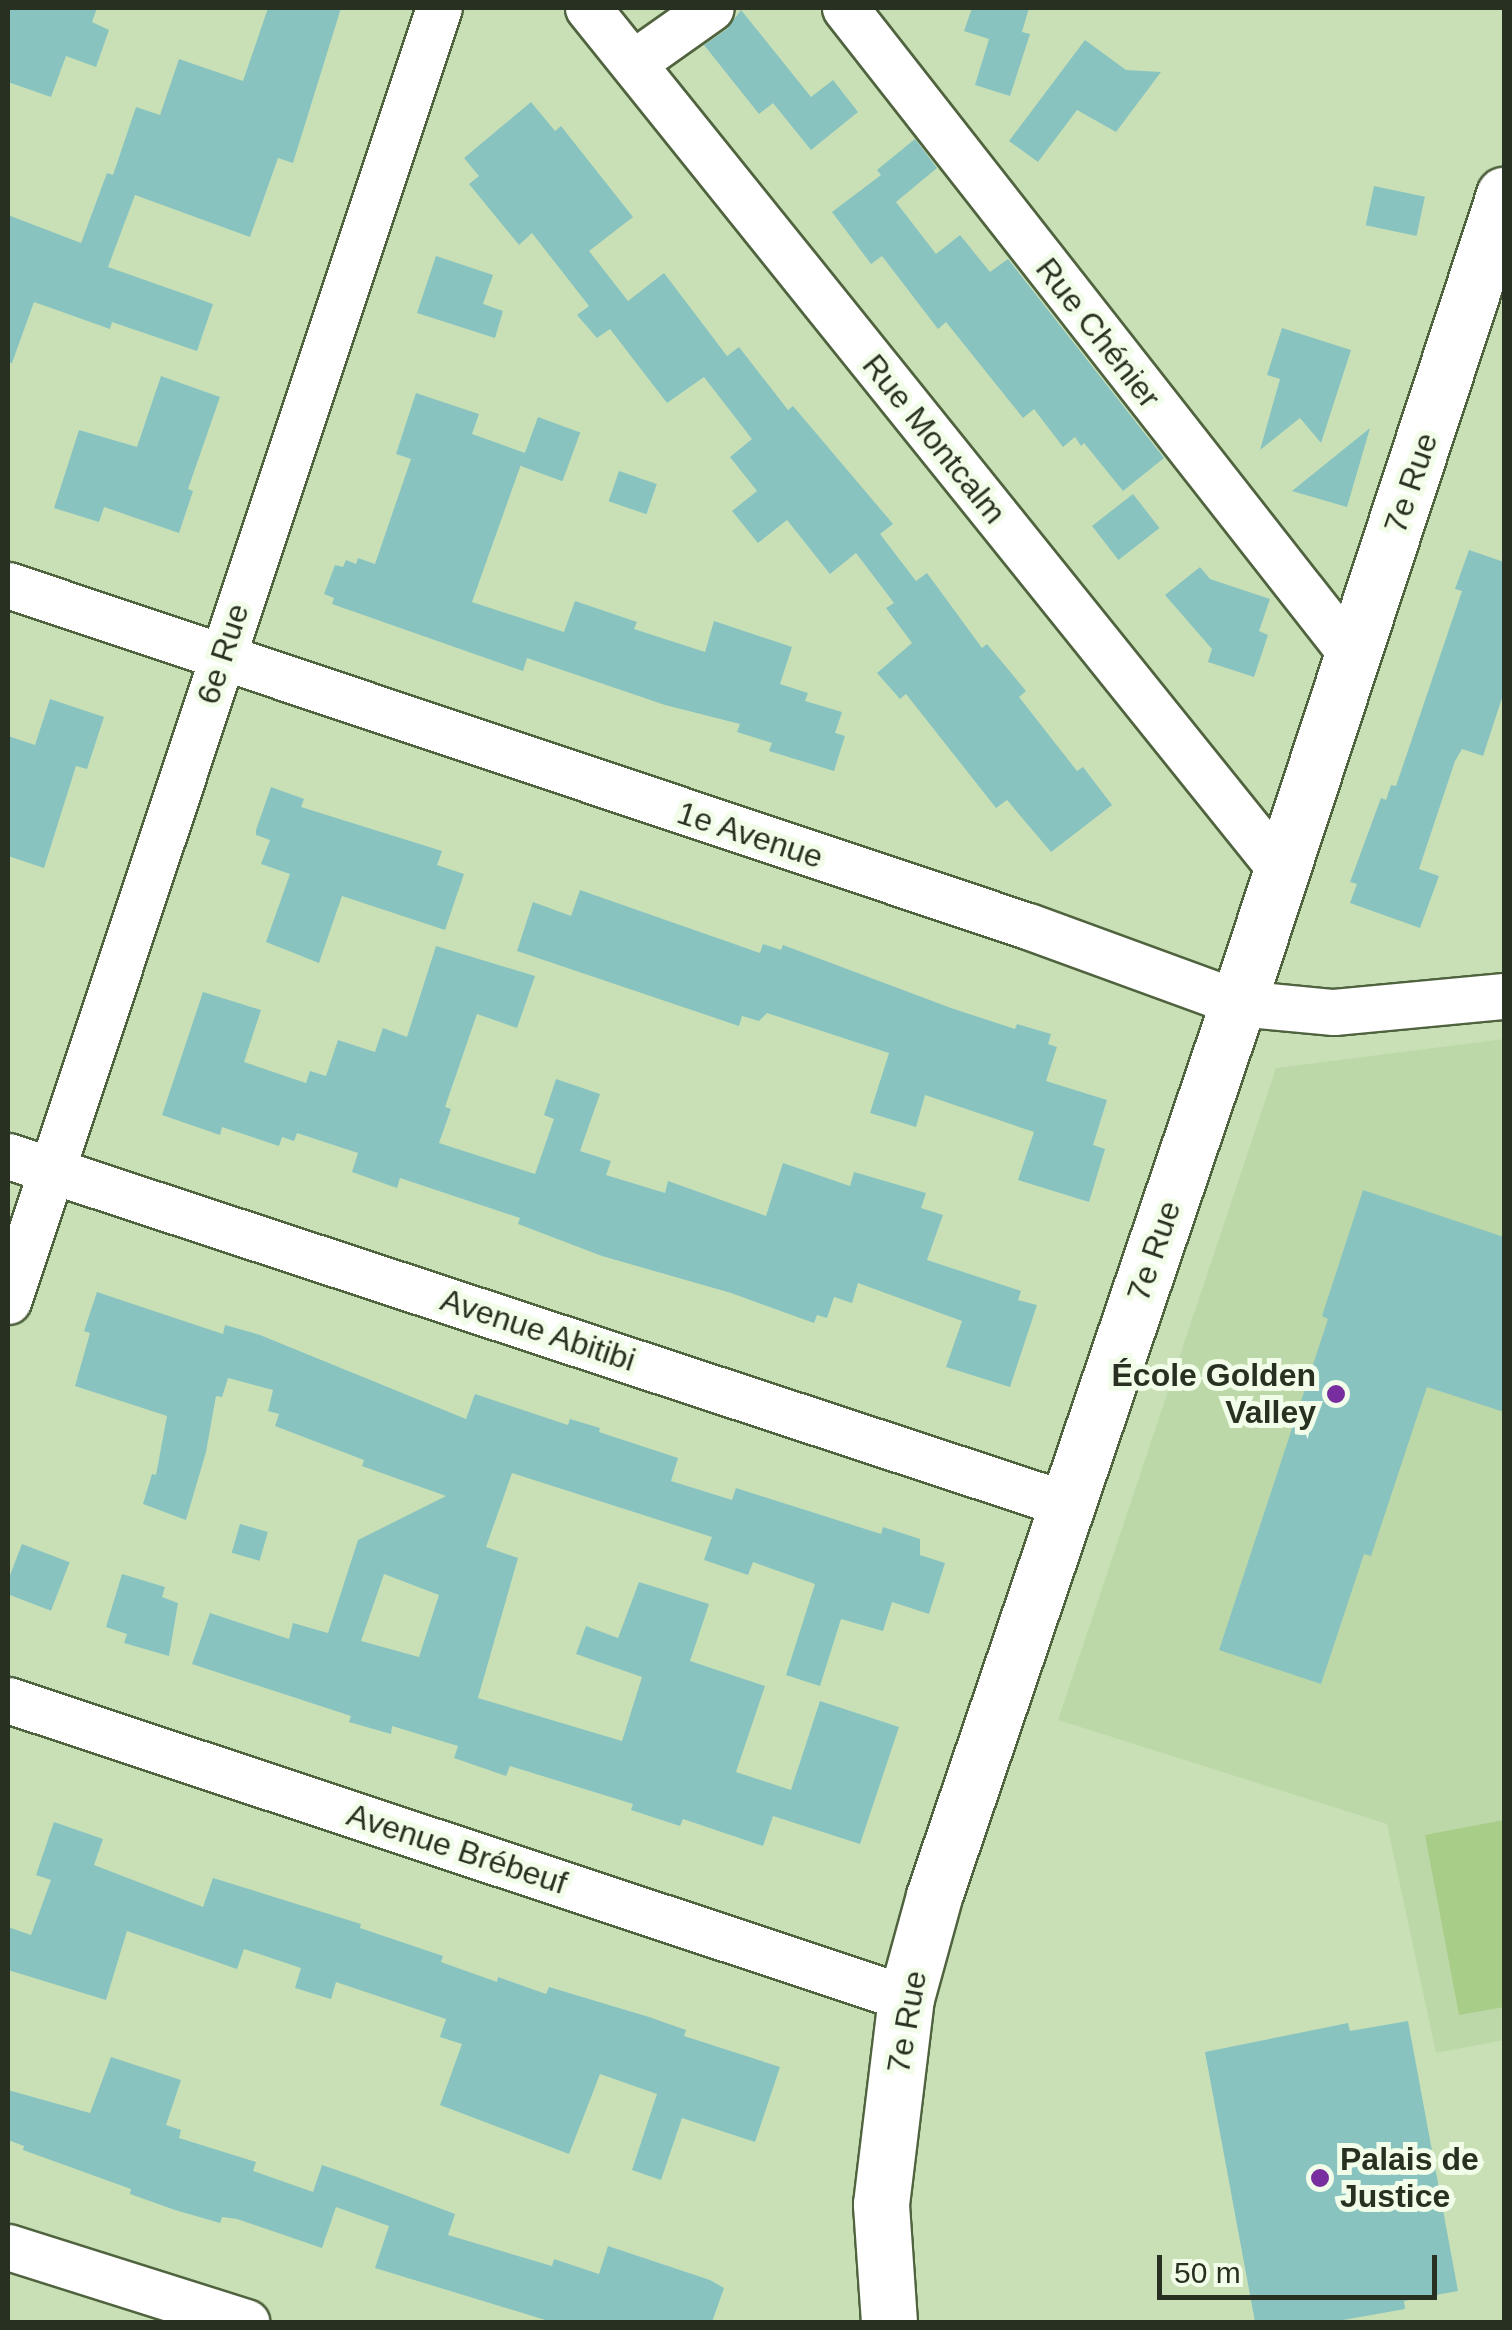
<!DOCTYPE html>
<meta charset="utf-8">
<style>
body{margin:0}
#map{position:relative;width:1512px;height:2330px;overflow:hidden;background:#c9e0b7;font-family:Helvetica,sans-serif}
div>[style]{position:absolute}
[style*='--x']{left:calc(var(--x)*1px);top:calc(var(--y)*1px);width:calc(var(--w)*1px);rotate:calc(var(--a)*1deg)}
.built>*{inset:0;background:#bdd8a8}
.green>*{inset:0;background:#a7cd88}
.building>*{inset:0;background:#89c3c0;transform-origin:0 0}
.roads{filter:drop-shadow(2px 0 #50633f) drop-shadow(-2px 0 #50633f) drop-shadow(0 2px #50633f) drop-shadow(0 -2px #50633f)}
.minor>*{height:45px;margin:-22.5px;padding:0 22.5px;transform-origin:22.5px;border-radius:22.5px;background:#fff}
.tertiary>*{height:55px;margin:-27.5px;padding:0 27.5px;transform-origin:27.5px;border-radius:27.5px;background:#fff}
.dots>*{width:28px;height:28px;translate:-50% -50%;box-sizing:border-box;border:5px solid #f1fde8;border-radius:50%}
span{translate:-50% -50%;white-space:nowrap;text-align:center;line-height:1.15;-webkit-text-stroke:10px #f1fde8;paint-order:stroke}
.street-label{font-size:32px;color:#283121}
.poi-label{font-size:32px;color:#283121;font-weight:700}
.right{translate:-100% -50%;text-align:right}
.left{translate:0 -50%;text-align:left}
.frame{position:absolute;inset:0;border:10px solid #283121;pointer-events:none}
.scale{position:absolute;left:1157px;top:2255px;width:280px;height:45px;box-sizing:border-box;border:5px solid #283121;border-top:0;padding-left:12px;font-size:30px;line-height:35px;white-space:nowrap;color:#283121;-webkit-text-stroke:8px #f1fde8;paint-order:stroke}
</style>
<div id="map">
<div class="built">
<i style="clip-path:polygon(1504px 1039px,1504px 2040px,1436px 2053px,1387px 1824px,1058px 1720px,1276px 1068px)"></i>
</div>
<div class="green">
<i style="clip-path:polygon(1504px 1820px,1504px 2007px,1459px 2015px,1425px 1835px)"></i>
</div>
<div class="building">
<i style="clip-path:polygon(8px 8px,97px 8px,92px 22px,109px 30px,96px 67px,66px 56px,51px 97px,8px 82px)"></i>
<i style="clip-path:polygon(268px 8px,341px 8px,293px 163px,278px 158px,250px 237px,135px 195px,108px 267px,213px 304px,197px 351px,112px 322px,110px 329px,34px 302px,12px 363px,8px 363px,8px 215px,81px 243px,107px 173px,113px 175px,136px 107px,160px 115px,179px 59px,243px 81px)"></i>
<i style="clip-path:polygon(972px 8px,1029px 8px,1022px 32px,1030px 34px,1010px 96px,975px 85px,989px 39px,964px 31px)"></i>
<i style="clip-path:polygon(741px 10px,811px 97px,833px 80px,858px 112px,811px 150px,773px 103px,759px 114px,704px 45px,727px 29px)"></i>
<i style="clip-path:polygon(1085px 40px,1126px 70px,1161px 72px,1116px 132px,1077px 110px,1038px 162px,1009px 141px)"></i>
<i style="clip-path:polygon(531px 102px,555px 131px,561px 126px,633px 217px,589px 251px,628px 301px,664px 273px,727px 356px,739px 347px,788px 410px,793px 406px,893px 524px,880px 534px,916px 581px,927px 573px,982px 648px,987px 644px,1026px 691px,1019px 697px,1077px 771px,1083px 767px,1112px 805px,1051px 852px,1007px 800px,996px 808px,906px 694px,900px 699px,877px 673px,912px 643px,886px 608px,894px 603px,856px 553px,830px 574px,787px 520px,758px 543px,732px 511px,757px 491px,730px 457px,752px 439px,704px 377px,667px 403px,610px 329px,597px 338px,577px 315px,589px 306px,532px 233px,519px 245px,469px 184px,479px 176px,464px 158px)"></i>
<i style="clip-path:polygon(915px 139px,937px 168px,896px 202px,936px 254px,960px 235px,990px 272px,1008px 259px,1164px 458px,1123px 491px,1084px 443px,1081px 446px,1075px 437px,1063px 447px,1034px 409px,1023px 418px,946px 322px,938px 329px,882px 256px,871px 264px,832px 212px,881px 175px,877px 170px)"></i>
<i style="left:1374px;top:186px;width:52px;height:40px;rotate:12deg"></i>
<i style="clip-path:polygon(436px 256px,493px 275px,483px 304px,503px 311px,495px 338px,417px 313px)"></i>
<i style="clip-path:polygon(1282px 328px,1351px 350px,1321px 443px,1300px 418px,1260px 450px,1280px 379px,1267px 375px)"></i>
<i style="clip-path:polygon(161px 376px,220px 397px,188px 489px,193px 491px,179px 533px,104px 507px,99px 522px,54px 508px,79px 430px,137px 447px)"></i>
<i style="clip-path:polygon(416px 393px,479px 414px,472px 434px,525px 453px,472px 602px,564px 632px,575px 601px,637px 622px,634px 629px,705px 652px,714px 621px,792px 647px,780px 684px,808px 693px,805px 701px,842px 712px,835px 733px,845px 736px,834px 771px,769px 751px,772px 743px,737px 732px,740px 724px,665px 705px,527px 658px,523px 671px,332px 604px,334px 598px,324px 594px,335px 565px,343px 567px,346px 560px,356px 564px,358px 558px,375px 564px,411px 459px,396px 454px)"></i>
<i style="left:538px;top:417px;width:45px;height:52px;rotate:20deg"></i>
<i style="clip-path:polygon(1370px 428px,1347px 507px,1292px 491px)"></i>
<i style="left:619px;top:471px;width:40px;height:32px;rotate:19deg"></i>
<i style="left:1133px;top:494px;width:43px;height:52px;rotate:52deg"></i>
<i style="clip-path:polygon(1469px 550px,1504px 562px,1504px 692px,1483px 756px,1462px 749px,1455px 761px,1419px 869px,1439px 876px,1420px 928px,1350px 903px,1357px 884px,1350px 882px,1381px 798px,1386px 800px,1391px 785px,1396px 786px,1462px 591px,1455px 589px)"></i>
<i style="clip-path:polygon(1200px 567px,1210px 579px,1270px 599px,1259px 631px,1268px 635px,1254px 677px,1208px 662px,1212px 649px,1165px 595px)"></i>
<i style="clip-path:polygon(50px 699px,104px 717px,87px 769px,76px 766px,44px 868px,8px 856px,8px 736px,35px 745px)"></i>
<i style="clip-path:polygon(271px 787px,304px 799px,301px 807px,442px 851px,437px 865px,464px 874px,445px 930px,342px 896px,319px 963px,266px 942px,290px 874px,261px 864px,270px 840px,256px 835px,256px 830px)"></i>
<i style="clip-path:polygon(580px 890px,760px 953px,763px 944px,781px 950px,783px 945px,951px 1008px,1015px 1029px,1017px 1024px,1051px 1034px,1048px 1044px,1057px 1047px,1046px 1081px,1107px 1100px,1093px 1145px,1105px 1149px,1089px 1202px,1018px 1180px,1034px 1132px,925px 1095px,916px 1127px,870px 1113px,889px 1053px,767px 1013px,759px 1021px,742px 1016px,739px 1026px,517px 951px,533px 902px,571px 916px)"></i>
<i style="clip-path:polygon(436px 946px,535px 976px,517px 1028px,477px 1014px,445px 1107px,451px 1109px,439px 1143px,535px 1174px,554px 1119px,544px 1115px,556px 1079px,600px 1094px,580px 1151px,611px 1161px,606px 1175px,665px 1193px,668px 1181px,766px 1216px,783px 1163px,850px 1186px,854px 1172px,926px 1193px,921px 1208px,943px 1215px,927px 1260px,1021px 1291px,1018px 1300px,1037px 1305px,1010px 1387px,946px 1367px,962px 1321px,858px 1283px,852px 1303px,834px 1297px,827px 1318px,817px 1315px,814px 1323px,731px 1293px,602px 1256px,518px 1224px,520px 1218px,400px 1178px,397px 1188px,352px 1172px,358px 1153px,297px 1133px,294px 1141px,282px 1137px,279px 1146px,222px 1127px,220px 1135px,162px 1115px,203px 992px,261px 1010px,244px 1062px,306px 1083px,310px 1071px,326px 1076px,338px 1040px,375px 1052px,383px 1028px,407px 1037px)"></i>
<i style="clip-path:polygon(1363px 1190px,1504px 1237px,1504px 1412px,1427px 1387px,1371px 1556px,1364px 1554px,1321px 1684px,1219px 1650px,1328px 1319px,1322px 1316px)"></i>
<i style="clip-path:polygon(evenodd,97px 1292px,223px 1334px,225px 1325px,260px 1335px,466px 1419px,475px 1394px,568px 1425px,570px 1419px,600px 1428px,599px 1432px,678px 1458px,671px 1481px,732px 1500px,736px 1488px,881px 1534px,883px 1527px,920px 1539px,920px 1555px,945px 1563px,929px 1614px,892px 1602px,883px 1631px,841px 1619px,820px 1686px,786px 1675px,815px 1584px,753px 1562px,748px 1575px,704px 1560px,712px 1537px,512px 1473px,486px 1547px,518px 1558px,478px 1698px,622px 1741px,642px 1677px,576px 1654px,586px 1626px,618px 1638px,639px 1582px,709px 1604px,690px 1661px,765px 1686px,736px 1772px,791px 1790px,820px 1701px,899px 1727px,860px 1844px,773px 1816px,763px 1846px,683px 1819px,680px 1826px,631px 1810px,633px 1804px,510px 1766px,506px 1776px,454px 1758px,458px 1746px,392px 1726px,391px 1734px,349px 1722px,351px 1716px,192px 1664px,210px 1613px,289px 1639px,293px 1623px,328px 1633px,358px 1540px,446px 1496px,362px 1466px,364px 1460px,275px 1426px,279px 1414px,268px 1411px,273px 1390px,228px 1378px,222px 1397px,216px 1396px,206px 1452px,186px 1520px,143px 1504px,152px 1474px,156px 1475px,167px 1416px,75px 1386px,90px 1333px,84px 1331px,97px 1292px,384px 1574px,439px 1595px,419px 1657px,361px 1641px,384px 1574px)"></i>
<i style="left:240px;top:1524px;width:29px;height:30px;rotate:16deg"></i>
<i style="left:22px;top:1544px;width:51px;height:52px;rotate:21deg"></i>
<i style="clip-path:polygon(122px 1574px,165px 1587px,162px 1597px,178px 1603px,169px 1656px,124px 1643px,127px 1634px,106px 1627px)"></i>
<i style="clip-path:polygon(54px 1822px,103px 1839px,94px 1865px,203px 1907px,213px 1878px,361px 1924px,360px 1928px,443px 1956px,441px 1962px,497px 1982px,498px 1977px,546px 1994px,549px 1987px,649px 2017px,686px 2030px,684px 2036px,780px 2067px,755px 2142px,682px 2118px,661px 2180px,632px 2170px,657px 2094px,600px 2074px,569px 2154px,440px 2105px,462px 2044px,440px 2037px,446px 2019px,336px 1982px,331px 1999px,295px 1988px,301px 1968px,244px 1949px,237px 1969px,127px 1931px,106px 2000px,8px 1970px,8px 1927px,31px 1935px,51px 1880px,36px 1875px)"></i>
<i style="clip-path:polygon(1408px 2021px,1458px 2291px,1404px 2301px,1405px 2309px,1332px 2322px,1255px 2322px,1205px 2052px,1348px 2023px,1350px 2031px)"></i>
<i style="clip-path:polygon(111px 2057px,181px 2080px,166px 2125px,181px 2130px,179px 2138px,256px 2162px,253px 2171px,313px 2192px,322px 2165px,357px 2177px,455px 2214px,448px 2235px,552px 2266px,554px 2259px,599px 2274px,608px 2246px,710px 2280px,724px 2288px,712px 2322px,552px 2322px,375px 2268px,389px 2226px,336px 2207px,322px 2248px,237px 2219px,222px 2217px,220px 2223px,175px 2210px,130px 2194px,131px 2189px,23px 2150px,24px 2146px,8px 2140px,8px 2090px,90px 2113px)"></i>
</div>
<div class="roads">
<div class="minor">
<i style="--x:588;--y:8;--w:1106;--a:51.2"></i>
<i style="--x:845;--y:8;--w:823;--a:51.91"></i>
<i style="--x:633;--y:63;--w:95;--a:-35.2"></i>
<i style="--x:8;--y:585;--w:1075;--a:18.49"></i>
<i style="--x:1028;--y:926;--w:224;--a:20.1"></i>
<i style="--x:1238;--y:1003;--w:96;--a:5.4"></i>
<i style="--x:1334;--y:1012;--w:171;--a:-5.4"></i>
<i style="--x:8;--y:1156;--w:1116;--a:18.22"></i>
<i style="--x:8;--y:1301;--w:1363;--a:-71.57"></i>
<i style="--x:8;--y:1700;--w:946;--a:18.36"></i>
<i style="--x:8;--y:2247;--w:250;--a:17.5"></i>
</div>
<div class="tertiary">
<i style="--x:889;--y:2322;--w:118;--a:-93.9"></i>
<i style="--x:881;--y:2204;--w:208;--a:-83.1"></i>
<i style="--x:906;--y:1998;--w:106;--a:-74.6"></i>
<i style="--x:934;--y:1896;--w:943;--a:-71.2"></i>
<i style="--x:1238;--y:1003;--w:851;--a:-71.78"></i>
</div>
</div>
<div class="dots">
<i style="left:1336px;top:1394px;background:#792ea0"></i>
<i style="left:1320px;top:2178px;background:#792ea0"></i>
</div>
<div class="street-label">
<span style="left:1098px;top:333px;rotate:52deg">Rue Chénier</span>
<span style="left:934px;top:439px;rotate:51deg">Rue Montcalm</span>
<span style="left:1411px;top:483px;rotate:-71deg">7e Rue</span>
<span style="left:223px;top:654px;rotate:-72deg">6e Rue</span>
<span style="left:750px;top:835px;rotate:18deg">1e Avenue</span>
<span style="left:1154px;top:1251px;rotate:-71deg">7e Rue</span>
<span style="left:538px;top:1330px;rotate:18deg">Avenue Abitibi</span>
<span style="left:457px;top:1849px;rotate:18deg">Avenue Brébeuf</span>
<span style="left:907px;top:2022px;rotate:-80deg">7e Rue</span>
</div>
<div class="poi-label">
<span class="right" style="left:1316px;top:1394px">École Golden<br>Valley</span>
<span class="left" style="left:1340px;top:2178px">Palais de<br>Justice</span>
</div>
<div class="frame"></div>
<div class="scale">50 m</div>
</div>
